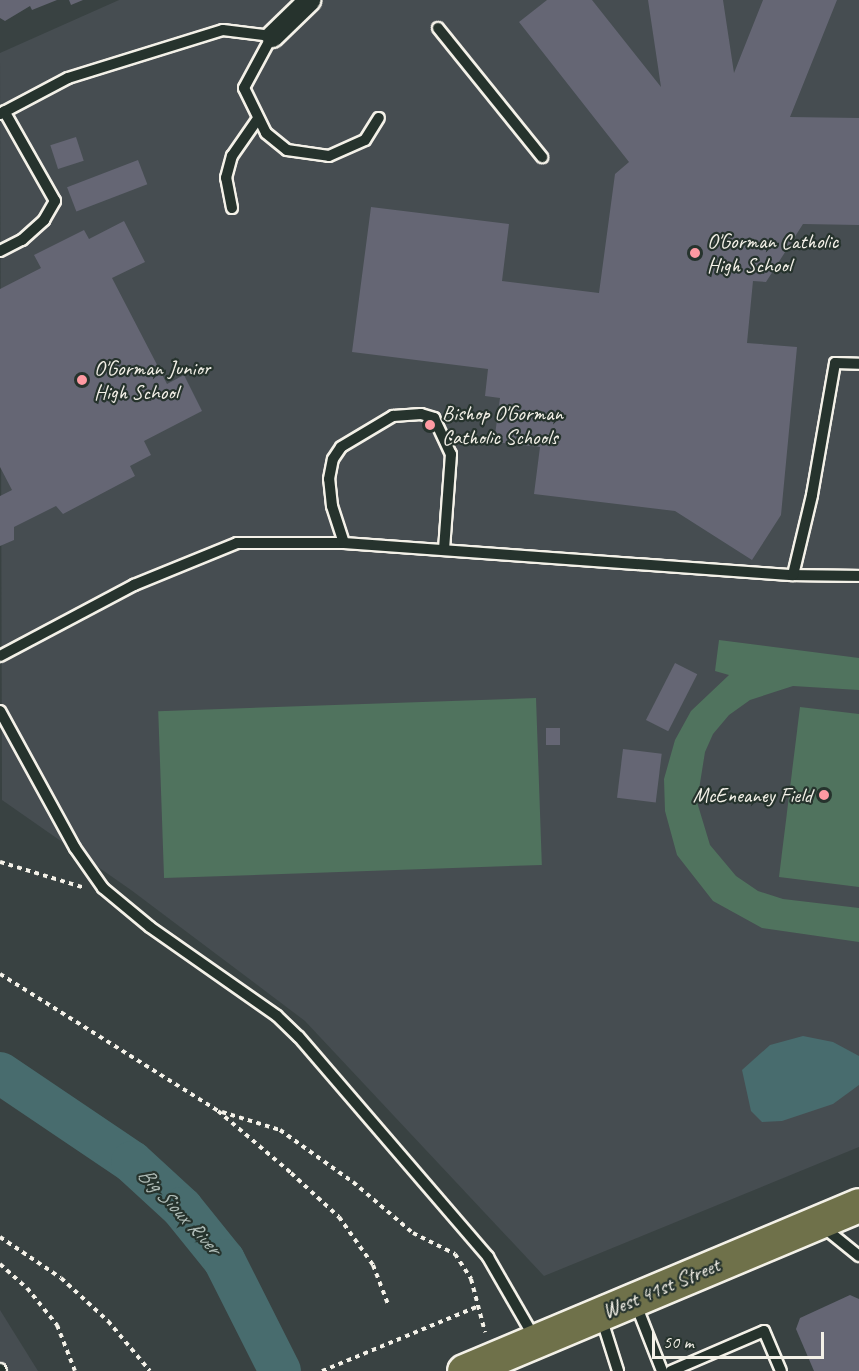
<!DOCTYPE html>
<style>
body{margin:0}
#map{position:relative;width:859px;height:1371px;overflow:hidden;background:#394242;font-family:Caveat,sans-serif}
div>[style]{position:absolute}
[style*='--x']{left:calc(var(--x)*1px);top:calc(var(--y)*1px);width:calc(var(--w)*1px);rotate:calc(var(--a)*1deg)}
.built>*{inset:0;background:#464d51}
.green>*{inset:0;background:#50735e;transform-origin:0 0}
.water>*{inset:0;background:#486c6e}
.river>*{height:42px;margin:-21px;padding:0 21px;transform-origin:21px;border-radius:21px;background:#486c6e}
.building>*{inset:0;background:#656674;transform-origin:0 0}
.path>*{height:4px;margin-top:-2px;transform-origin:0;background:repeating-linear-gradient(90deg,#f4f1e8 0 4.5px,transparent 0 9px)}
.roads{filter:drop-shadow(2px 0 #f4f1e8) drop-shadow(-2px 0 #f4f1e8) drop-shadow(0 2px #f4f1e8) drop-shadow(0 -2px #f4f1e8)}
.service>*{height:10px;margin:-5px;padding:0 5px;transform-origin:5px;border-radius:5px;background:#26332d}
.minor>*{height:21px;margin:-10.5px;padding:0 10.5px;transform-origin:10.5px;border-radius:10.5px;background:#26332d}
.primary>*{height:33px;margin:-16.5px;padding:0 16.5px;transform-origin:16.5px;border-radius:16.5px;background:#6f714a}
.dots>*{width:16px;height:16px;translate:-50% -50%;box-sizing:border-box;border:3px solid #26332d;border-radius:50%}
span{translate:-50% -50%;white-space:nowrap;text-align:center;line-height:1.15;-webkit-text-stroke:4.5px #26332d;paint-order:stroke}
.poi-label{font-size:21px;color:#f4f1e8}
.left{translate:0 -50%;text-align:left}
.right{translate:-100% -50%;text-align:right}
.street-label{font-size:21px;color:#f4f1e8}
.water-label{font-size:22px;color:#afbcb7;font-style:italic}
.scale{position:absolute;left:652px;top:1332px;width:172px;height:27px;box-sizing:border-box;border:3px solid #f4f1e8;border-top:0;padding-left:8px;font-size:18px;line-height:21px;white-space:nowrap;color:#f4f1e8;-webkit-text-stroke:4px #26332d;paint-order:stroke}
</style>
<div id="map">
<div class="built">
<i style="clip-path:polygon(119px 0,859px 0,859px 1147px,544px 1276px,305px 1021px,131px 890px,2px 800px,0 53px)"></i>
<i style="clip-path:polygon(0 1310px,38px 1371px,0 1371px)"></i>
</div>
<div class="green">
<i style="clip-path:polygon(719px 640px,859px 658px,859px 690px,793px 686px,750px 700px,729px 715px,713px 734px,705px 752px,697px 802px,710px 845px,736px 876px,758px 891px,783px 899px,859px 908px,859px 942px,762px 928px,713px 901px,677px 855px,665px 811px,664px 779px,675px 740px,691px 711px,729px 675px,715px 671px)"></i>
<i style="left:536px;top:698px;width:167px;height:378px;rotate:88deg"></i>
<i style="clip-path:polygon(800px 707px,859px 714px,859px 887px,779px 877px)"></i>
</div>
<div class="water">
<i style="clip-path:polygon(803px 1036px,833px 1042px,859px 1056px,859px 1085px,833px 1104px,782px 1121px,762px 1122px,751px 1111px,742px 1070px,770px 1045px)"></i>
</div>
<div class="river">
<i style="--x:0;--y:1073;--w:159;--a:34"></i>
<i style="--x:132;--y:1162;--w:68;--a:42.6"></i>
<i style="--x:182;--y:1208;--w:67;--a:51.1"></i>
<i style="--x:224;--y:1260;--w:124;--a:63.2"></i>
</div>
<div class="building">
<i style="clip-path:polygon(0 0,57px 0,32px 10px,30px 6px,5px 21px,0 18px)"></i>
<i style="clip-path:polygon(69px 0,83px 0,71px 5px)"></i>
<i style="clip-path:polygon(547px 0,592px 0,661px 87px,648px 0,723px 0,734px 73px,763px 0,837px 0,790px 117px,859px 118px,859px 225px,803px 224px,766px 282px,753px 281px,747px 343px,797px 347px,781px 515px,752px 560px,675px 511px,534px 494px,540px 447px,494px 442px,500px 398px,485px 396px,488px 369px,352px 352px,371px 207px,509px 224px,502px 281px,599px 293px,615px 174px,629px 162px,519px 22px)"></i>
<i style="left:76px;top:137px;width:25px;height:27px;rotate:72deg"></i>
<i style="left:138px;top:160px;width:26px;height:76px;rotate:69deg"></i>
<i style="clip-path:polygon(124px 221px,145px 262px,112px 278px,167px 384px,184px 375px,202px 411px,144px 441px,151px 455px,130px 466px,135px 476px,63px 514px,56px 506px,14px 527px,14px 540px,0 546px,0 496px,12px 490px,0 467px,0 289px,41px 268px,34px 255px,84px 230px,89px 239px)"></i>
<i style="left:675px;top:663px;width:25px;height:64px;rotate:27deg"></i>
<i style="left:546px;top:728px;width:14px;height:17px"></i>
<i style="left:623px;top:749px;width:39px;height:49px;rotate:7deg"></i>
<i style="clip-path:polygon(850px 1295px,859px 1299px,859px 1371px,814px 1371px,796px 1329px,800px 1318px)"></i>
</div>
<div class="path">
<i style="--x:0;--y:862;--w:86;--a:17"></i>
<i style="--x:0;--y:974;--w:257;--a:32.1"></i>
<i style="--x:218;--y:1111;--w:96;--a:40.3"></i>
<i style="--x:291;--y:1173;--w:65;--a:42.5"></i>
<i style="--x:339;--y:1217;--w:59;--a:54.7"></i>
<i style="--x:373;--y:1265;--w:42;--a:69"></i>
<i style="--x:222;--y:1112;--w:61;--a:17.2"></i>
<i style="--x:280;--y:1130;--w:90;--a:35.5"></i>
<i style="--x:353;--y:1182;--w:79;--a:40.4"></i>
<i style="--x:413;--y:1233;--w:47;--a:26.6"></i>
<i style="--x:455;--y:1254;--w:30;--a:57"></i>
<i style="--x:471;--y:1279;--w:55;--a:75.2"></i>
<i style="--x:0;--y:1237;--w:73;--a:33.9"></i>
<i style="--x:61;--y:1278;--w:64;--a:42.5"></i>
<i style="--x:108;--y:1321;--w:65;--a:50"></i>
<i style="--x:0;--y:1264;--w:36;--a:42"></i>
<i style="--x:27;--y:1288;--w:48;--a:51"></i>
<i style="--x:57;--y:1325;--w:49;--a:68.6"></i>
<i style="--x:322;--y:1371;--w:170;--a:-22.5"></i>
</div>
<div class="roads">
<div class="service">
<i style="--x:438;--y:28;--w:166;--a:51.1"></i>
<i style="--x:0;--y:114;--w:77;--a:-27.9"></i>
<i style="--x:68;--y:78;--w:162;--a:-17.2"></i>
<i style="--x:223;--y:30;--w:49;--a:7"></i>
<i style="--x:272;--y:36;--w:59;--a:118.3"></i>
<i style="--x:244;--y:88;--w:50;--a:63.9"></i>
<i style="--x:266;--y:133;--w:27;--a:39"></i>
<i style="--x:287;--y:150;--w:42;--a:8.1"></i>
<i style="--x:329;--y:156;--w:39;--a:-24"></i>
<i style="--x:365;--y:140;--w:26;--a:-58"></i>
<i style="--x:232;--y:208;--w:31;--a:-101"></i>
<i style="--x:226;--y:178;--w:23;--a:-75"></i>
<i style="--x:232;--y:156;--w:44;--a:-55.2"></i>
<i style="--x:0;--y:251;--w:25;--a:-27"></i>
<i style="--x:22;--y:240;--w:30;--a:-42"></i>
<i style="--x:44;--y:220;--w:22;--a:-60"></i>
<i style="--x:55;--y:201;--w:103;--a:-119.5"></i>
<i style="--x:344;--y:543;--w:39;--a:-108"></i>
<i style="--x:332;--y:506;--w:27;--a:-96"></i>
<i style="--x:329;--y:479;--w:20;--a:-79"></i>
<i style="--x:333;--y:459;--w:14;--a:-56"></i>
<i style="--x:341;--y:447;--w:61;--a:-30.8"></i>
<i style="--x:393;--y:416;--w:28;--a:-4"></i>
<i style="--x:421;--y:414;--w:14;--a:17"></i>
<i style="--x:434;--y:418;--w:40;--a:65"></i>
<i style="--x:451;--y:454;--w:96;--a:94.2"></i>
<i style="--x:793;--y:575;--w:66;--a:0.9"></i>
<i style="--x:0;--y:656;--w:152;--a:-27.9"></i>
<i style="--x:134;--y:585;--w:111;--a:-22.2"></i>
<i style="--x:237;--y:543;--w:107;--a:0"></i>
<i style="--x:344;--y:543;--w:450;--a:4.1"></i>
<i style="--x:793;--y:575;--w:82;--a:-76.6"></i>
<i style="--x:812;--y:495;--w:134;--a:-80.1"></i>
<i style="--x:835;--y:363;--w:24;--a:2"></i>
<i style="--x:0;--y:711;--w:156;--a:61.3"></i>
<i style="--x:75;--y:848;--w:49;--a:55"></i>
<i style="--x:103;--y:888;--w:61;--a:39.7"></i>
<i style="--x:150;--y:927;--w:155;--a:35"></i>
<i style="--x:277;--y:1016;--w:30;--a:44"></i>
<i style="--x:299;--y:1037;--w:290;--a:49.3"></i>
<i style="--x:488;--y:1257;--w:92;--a:60.1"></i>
<i style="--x:822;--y:1226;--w:48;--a:39"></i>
<i style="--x:635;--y:1302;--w:74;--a:68.6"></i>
<i style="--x:601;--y:1317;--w:57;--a:72.5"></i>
<i style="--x:0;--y:1369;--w:2;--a:63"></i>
<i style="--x:671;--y:1371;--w:101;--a:-23.3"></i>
<i style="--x:764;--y:1331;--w:43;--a:67"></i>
</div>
<div class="minor">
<i style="--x:272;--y:36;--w:52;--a:-44.2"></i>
</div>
<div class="primary">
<i style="--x:464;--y:1371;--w:428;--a:-22.8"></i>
</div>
</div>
<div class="dots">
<i style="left:695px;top:253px;background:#ff9aa2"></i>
<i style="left:82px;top:380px;background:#ff9aa2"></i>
<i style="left:430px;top:425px;background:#ff9aa2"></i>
<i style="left:824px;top:795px;background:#ff9aa2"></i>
</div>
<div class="poi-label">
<span class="left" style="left:707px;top:253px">O'Gorman Catholic<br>High School</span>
<span class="left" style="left:94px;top:380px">O'Gorman Junior<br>High School</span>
<span class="left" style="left:442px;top:425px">Bishop O'Gorman<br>Catholic Schools</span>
<span class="right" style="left:812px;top:795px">McEneaney Field</span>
</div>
<div class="street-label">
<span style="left:661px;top:1288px;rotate:-23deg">West 41st Street</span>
</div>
<div class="water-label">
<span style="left:179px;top:1211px;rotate:47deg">Big Sioux River</span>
</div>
<div class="scale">50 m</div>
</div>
